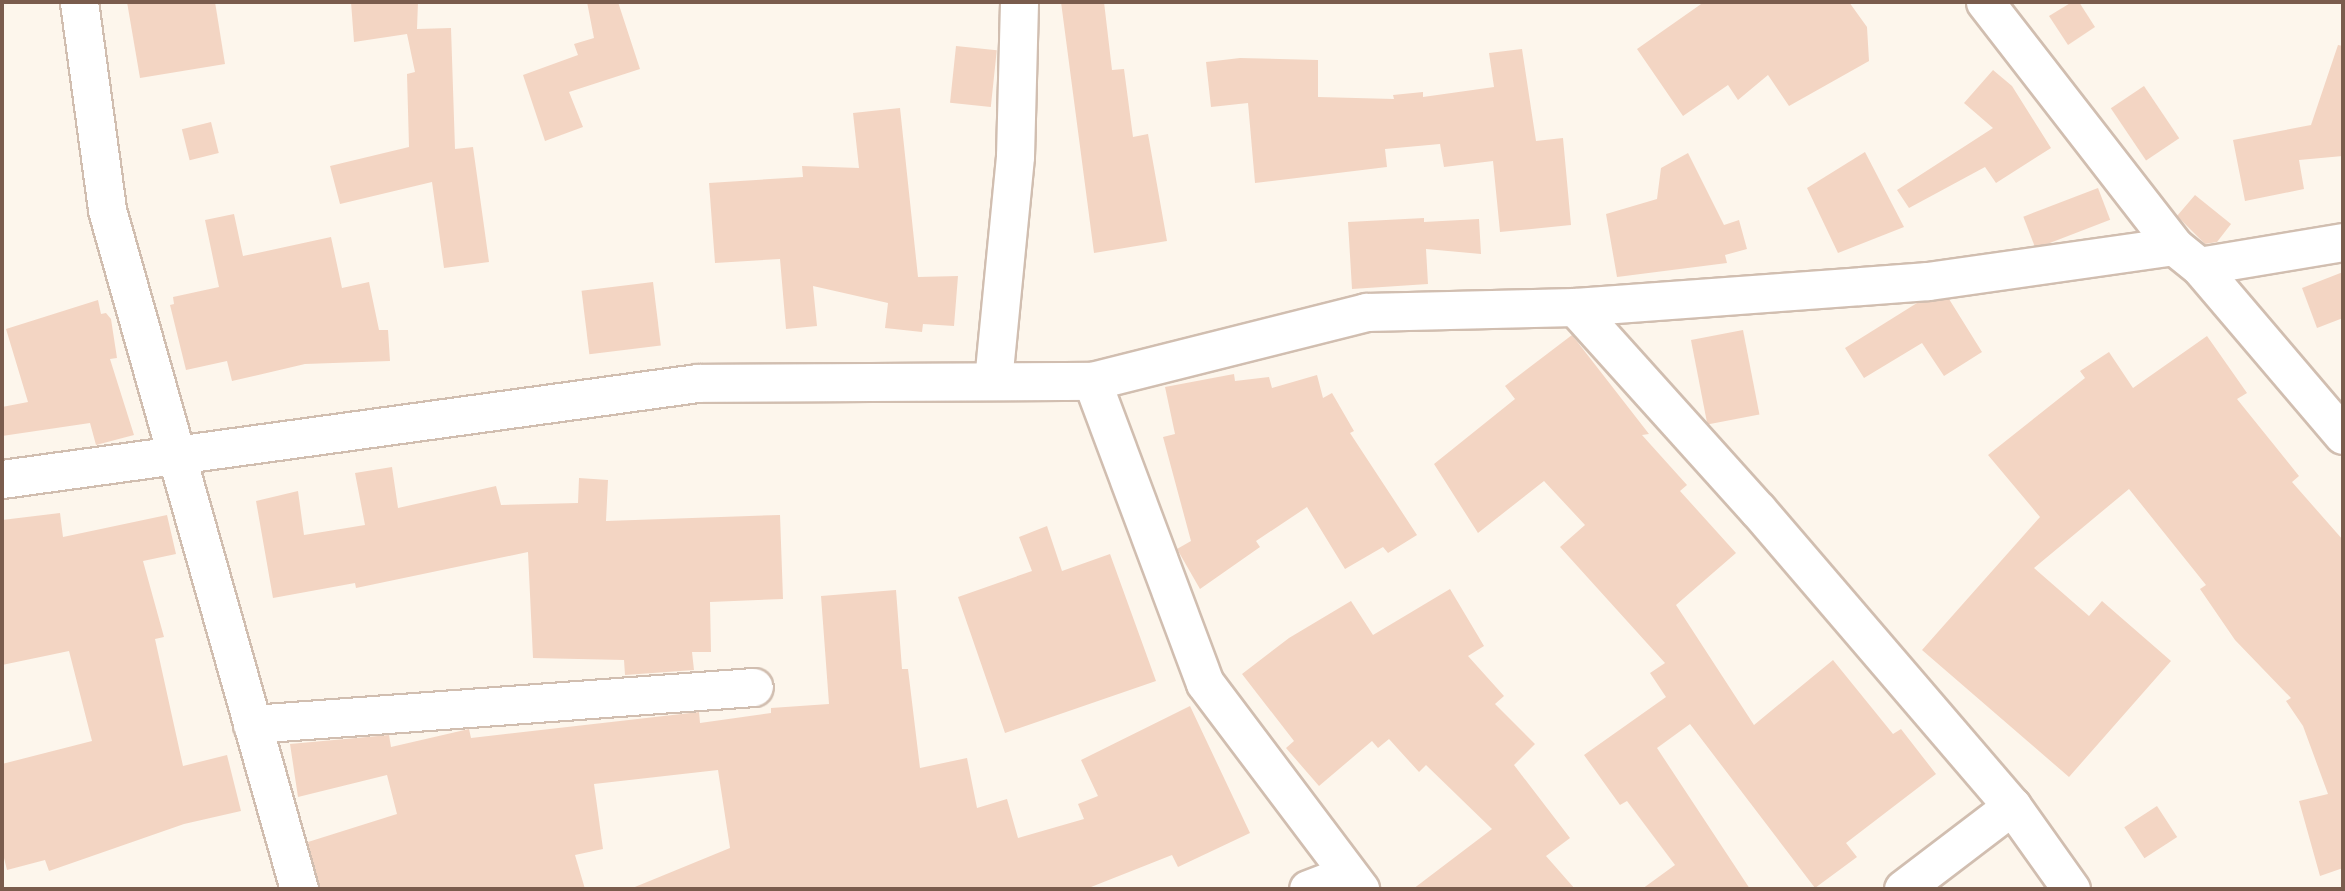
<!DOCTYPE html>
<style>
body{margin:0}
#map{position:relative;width:2345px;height:891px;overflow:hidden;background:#fdf6ec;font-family:"Source Sans 3",sans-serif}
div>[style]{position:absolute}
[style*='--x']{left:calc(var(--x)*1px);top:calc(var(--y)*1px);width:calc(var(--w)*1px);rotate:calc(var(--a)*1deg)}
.building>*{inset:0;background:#f3d5c3;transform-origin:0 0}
.roads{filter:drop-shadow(2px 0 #d1beb0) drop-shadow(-2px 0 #d1beb0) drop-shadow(0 2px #d1beb0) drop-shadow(0 -2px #d1beb0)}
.minor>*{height:37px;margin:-18.5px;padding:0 18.5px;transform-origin:18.5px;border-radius:18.5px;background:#fff}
span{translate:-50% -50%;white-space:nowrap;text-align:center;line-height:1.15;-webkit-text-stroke:5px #fffaf3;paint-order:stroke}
.frame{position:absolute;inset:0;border:4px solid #7a5c4d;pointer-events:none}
</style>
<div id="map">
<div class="building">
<i style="clip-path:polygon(127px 2px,215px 2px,225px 64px,140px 78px)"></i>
<i style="clip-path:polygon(351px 2px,418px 2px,417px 29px,451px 28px,455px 149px,473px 147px,489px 262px,444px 268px,432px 182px,340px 204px,330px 166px,409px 147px,407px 74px,415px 72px,407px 34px,354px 42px)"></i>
<i style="clip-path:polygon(587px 2px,618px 2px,640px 69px,569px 92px,583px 127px,545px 141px,523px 75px,578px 55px,574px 44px,594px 38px)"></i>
<i style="clip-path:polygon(1061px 2px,1104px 2px,1112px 70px,1124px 69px,1133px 137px,1148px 134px,1167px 241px,1094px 253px)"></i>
<i style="clip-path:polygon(1704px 2px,1849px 2px,1867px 27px,1869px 61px,1789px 106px,1768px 75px,1738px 100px,1728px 85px,1683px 116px,1637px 49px)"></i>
<i style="clip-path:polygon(2072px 2px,2079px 2px,2095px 27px,2068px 45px,2049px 16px)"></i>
<i style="clip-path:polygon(2338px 45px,2343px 46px,2343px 156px,2299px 160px,2304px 189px,2245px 201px,2233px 140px,2311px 125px)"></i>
<i style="left:956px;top:46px;width:41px;height:57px;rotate:6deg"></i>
<i style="clip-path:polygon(1522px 49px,1536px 141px,1563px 138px,1571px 225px,1500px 232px,1493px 161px,1444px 167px,1440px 144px,1385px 149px,1387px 167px,1255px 183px,1248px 103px,1211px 107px,1206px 62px,1240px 58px,1318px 60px,1318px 97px,1394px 99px,1393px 95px,1423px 92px,1423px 97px,1494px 87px,1489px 53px)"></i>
<i style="clip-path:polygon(1993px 70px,2012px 86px,2051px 148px,1996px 183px,1985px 167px,1909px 208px,1897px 190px,1993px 128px,1964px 103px)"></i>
<i style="left:2144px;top:86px;width:63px;height:40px;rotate:56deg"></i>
<i style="clip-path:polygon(900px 108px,918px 277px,958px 276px,954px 326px,923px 324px,922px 332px,885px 328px,888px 303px,813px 286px,817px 326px,786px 329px,780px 259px,715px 263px,709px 183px,803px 177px,802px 166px,859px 168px,853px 113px)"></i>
<i style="left:211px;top:122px;width:32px;height:30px;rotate:76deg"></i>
<i style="clip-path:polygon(1865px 152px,1904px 227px,1838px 253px,1807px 188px)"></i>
<i style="clip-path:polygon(1688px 153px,1724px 225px,1739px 220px,1747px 249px,1725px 255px,1727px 263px,1617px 277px,1606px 214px,1657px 199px,1661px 168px)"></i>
<i style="left:2098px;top:188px;width:34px;height:80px;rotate:69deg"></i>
<i style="clip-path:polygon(2195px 195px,2231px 224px,2217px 242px,2205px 244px,2177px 216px)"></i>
<i style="clip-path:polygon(234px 214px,243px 256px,331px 237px,342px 288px,369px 282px,379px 330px,388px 330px,390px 361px,305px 364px,232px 381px,227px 361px,186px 370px,170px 305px,174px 304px,173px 297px,219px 287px,205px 220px)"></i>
<i style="clip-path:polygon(1424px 218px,1424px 222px,1479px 219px,1481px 254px,1426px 249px,1428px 284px,1352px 289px,1348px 222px)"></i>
<i style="clip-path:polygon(2343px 272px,2343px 318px,2317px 328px,2302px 288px)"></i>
<i style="left:653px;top:282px;width:64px;height:72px;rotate:83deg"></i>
<i style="clip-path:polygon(1949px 299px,1982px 352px,1944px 376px,1922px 343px,1864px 378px,1845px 348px,1917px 303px)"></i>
<i style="clip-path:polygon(98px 300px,101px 314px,106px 313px,111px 319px,117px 358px,110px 359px,134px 435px,96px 445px,90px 423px,2px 436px,2px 407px,28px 402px,6px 329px)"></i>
<i style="left:1743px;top:330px;width:86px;height:53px;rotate:79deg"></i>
<i style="clip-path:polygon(1572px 335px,1649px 434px,1642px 435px,1687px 485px,1680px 491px,1736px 553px,1676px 605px,1754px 725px,1833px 660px,1893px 734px,1901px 729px,1936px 774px,1846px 843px,1857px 857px,1815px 888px,1690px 724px,1657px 748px,1750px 889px,1642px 889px,1675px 865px,1627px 801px,1620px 805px,1584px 755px,1666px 697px,1650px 673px,1665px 663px,1560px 547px,1585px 525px,1544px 481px,1478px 533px,1434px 464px,1515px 399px,1505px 386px)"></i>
<i style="clip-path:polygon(2207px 336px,2247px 393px,2237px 399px,2299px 476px,2292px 482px,2343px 540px,2343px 868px,2320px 876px,2299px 801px,2328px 794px,2303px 726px,2286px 701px,2291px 698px,2235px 640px,2200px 589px,2206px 585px,2129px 489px,2034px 568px,2089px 616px,2102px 601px,2171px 661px,2069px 777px,1922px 650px,2040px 517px,1988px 455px,2085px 378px,2080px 371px,2109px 352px,2133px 388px)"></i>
<i style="clip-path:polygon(1234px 374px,1235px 381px,1269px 377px,1272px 388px,1317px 375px,1323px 398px,1332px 393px,1354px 431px,1350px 433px,1417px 535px,1388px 553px,1383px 547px,1345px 569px,1307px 507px,1256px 541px,1260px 547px,1200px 589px,1177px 549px,1191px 541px,1163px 437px,1175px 434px,1165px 387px)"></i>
<i style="clip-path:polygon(392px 467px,398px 508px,496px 486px,501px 505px,578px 503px,579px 478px,608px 480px,606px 521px,780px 515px,783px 599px,710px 602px,711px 652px,692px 652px,694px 670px,625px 675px,624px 660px,533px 658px,528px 552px,356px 588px,355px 583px,273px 598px,256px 501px,298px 491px,304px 535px,365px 525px,355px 473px)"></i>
<i style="clip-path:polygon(60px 513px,63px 537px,167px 515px,176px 554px,143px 561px,164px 637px,155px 639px,183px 766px,227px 755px,241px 811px,184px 824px,49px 871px,45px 860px,7px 870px,2px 850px,2px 764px,92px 741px,69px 651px,2px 665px,2px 520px)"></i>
<i style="clip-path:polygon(1047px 526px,1062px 571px,1110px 554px,1156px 681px,1005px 733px,958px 597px,1032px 571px,1019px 537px)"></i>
<i style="clip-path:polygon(1450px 589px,1484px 646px,1468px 656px,1504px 696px,1495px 704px,1535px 744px,1514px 765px,1570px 838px,1546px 856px,1575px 889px,1413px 889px,1492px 829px,1426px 765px,1419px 772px,1389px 739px,1378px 748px,1372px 741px,1319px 786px,1286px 748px,1294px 741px,1242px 674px,1289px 638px,1351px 601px,1373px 635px)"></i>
<i style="clip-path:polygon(896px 590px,902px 669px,908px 669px,920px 768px,967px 758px,977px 808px,1007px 799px,1018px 838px,1084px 819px,1078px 804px,1098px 796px,1081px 760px,1190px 706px,1250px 833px,1178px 867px,1172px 855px,1086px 889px,630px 889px,730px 848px,718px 770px,594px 784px,603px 849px,575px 855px,585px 889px,319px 889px,308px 842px,397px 814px,387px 775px,298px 797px,290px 744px,389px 735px,391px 747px,469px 729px,471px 738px,699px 712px,700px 723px,771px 713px,771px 708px,829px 704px,821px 596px)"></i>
<i style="left:2157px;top:806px;width:37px;height:39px;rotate:57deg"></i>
</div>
<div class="roads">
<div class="minor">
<i style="--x:79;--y:2;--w:210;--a:82.3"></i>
<i style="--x:107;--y:210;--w:706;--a:74.21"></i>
<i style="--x:1985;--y:2;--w:309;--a:52.2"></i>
<i style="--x:2174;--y:246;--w:32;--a:39"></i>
<i style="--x:2199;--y:266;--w:222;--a:49.6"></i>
<i style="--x:2199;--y:266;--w:146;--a:-9.5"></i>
<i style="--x:1575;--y:307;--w:273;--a:48"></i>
<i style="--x:1758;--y:510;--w:390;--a:49.4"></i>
<i style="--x:2012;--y:806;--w:102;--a:54.6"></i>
<i style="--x:993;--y:381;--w:226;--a:-84.4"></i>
<i style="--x:1015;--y:156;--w:154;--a:-88.5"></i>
<i style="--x:1092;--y:381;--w:322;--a:69.5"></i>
<i style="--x:1205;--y:683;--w:258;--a:53"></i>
<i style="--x:2;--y:479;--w:702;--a:-7.86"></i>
<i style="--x:697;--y:383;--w:395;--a:-0.3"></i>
<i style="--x:1092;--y:381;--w:283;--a:-14.1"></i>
<i style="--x:1366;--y:312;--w:209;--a:-1.4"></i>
<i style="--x:1575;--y:307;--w:354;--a:-4.2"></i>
<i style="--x:1928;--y:281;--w:248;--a:-8.1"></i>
<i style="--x:252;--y:724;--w:503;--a:-4.22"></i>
<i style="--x:1308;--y:889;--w:42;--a:-21"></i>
<i style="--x:1903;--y:889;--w:137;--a:-37.3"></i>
</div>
</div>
<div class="frame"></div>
</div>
